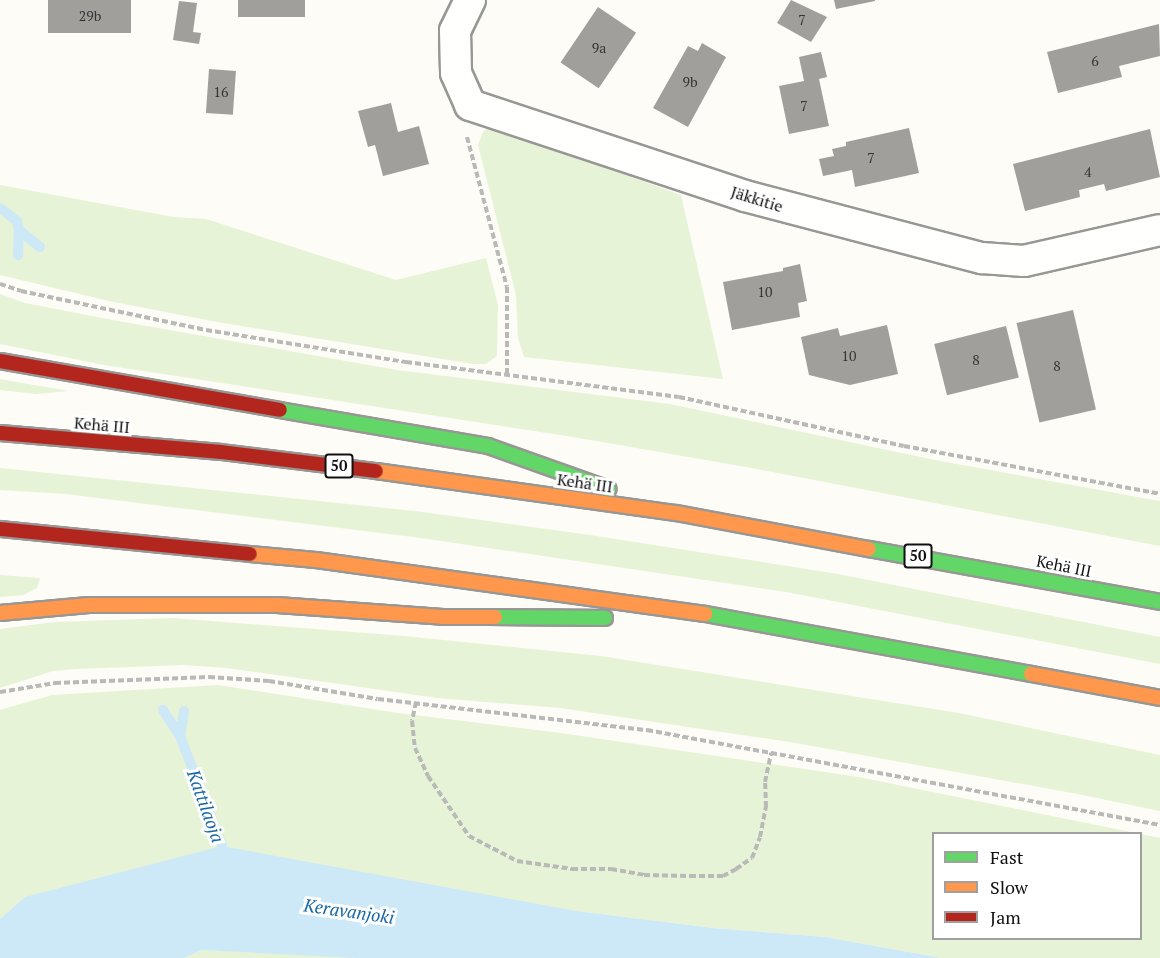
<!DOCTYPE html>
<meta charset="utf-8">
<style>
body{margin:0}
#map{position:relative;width:1160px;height:958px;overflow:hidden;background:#fdfcf7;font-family:"PT Serif",serif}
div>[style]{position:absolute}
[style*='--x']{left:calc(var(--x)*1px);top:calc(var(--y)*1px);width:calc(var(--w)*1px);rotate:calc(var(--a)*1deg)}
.green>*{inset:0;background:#e7f3d7}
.water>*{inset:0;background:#cde8f7}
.stream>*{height:10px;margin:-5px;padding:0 5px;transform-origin:5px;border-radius:5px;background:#cde8f7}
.building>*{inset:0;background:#a19f9c;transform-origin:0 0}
.path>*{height:4px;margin-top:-2px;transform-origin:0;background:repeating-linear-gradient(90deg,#b9b9b8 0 6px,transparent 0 9px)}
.roads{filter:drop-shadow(2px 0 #979795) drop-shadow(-2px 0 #979795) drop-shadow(0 2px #979795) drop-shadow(0 -2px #979795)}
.street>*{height:30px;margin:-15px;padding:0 15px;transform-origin:15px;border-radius:15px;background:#fffffe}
.fast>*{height:14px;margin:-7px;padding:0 7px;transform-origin:7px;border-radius:7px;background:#63d668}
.slow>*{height:14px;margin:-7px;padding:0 7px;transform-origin:7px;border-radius:7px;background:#ff974d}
.jam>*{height:14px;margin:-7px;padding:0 7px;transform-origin:7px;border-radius:7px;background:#b3261e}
span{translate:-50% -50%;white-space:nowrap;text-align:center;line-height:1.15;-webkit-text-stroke:6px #fff;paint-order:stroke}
.number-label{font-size:14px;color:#353434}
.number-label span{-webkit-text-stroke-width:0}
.shield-label span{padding:2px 4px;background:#fff;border:2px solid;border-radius:4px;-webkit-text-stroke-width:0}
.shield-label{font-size:15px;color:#111;font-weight:700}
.street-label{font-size:16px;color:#111}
.water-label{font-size:18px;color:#1768a6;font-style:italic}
.legend{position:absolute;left:932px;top:832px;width:210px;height:108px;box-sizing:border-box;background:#fff;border:2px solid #a0a0a0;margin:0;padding:8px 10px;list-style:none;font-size:18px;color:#111}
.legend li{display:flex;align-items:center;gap:12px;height:30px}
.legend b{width:30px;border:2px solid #a0a0a0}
</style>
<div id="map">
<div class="green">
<i style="clip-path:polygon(491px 126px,681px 195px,723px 379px,524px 357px,518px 338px,516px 295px,478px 145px,483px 132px)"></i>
<i style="clip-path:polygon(0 185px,174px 217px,206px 219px,396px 280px,486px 258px,498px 305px,497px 356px,486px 364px,473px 364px,217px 322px,109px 301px,0 275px)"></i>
<i style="clip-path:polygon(0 294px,25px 303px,107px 319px,397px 370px,670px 404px,935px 460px,1160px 501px,1160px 546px,746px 467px,573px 437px,104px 365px,0 344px)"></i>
<i style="clip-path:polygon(0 379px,69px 391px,36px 394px,0 390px)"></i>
<i style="clip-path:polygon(0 468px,415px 511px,590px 535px,838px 574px,1160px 637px,1160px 664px,786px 592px,421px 538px,66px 494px,0 490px)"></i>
<i style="clip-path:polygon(0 575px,40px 578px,37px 588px,24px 595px,0 597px)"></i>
<i style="clip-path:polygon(172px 618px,404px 636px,601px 656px,959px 713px,1160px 755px,1160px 811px,1072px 793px,790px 742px,560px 708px,437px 698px,227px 668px,184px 665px,77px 669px,53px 671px,0 688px,0 629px,54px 622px)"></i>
<i style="clip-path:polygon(evenodd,218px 685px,398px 713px,561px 733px,859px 777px,1160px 838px,1160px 958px,942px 958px,825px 937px,713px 928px,576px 911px,25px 897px,0 919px,0 710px,52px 695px,218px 685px,934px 834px,1140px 834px,1140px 938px,934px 938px,934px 834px)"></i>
<i style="clip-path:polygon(202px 950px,337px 955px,356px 958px,184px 958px)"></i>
</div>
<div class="water">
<i style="clip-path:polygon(222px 846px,576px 911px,713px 928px,825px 937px,942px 958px,356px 958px,202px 950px,184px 958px,0 958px,0 919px,25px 897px)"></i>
</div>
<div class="stream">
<i style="--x:0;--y:208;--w:21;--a:37"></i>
<i style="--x:17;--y:221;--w:9;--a:77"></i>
<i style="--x:19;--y:230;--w:27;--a:39"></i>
<i style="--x:18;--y:255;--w:25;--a:-88"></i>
<i style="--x:163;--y:710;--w:31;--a:57"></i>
<i style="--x:184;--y:711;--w:25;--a:99"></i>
<i style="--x:180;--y:736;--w:118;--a:69.1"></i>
<i style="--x:222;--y:846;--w:13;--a:90"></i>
</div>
<div class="building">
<i style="left:48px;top:0;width:83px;height:33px"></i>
<i style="left:238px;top:0;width:67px;height:17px"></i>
<i style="clip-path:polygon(791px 0,827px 17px,811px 42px,777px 23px)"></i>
<i style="clip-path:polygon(834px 0,875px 0,875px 1px,836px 9px)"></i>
<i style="clip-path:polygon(179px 1px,197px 3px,193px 32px,201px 33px,199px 44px,173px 40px)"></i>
<i style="left:598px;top:7px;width:46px;height:67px;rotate:34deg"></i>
<i style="clip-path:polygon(1159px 24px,1160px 56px,1119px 66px,1122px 77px,1058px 93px,1047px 52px)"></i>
<i style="clip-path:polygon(702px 43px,726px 57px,688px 127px,653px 108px,688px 46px,698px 51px)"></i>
<i style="clip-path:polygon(821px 52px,827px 77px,819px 79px,829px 126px,789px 134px,779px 86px,804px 81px,799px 57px)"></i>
<i style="left:209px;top:69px;width:27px;height:44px;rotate:4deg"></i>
<i style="clip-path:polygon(391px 103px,398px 132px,419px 126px,429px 164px,383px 176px,375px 145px,368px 147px,358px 111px)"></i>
<i style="clip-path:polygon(909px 128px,919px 173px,855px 187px,852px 170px,823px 176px,819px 159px,834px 156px,832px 149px,846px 146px,846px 142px)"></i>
<i style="clip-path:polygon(1150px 129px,1160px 177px,1106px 191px,1104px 184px,1079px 190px,1080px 197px,1025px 211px,1013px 164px)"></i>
<i style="clip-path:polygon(800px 264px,807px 301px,798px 303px,800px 317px,732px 330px,723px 282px,783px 271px,783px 268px)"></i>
<i style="left:1073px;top:310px;width:102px;height:58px;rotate:77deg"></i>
<i style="clip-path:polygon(887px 325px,898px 374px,850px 385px,809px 375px,801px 337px,838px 328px,840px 336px)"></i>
<i style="left:1006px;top:326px;width:53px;height:74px;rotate:76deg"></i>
</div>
<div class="path">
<i style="--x:467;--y:137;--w:155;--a:75.1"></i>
<i style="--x:507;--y:287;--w:90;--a:90"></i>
<i style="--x:0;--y:284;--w:22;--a:18"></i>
<i style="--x:21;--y:291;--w:189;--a:11.9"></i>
<i style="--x:206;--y:330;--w:203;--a:9.1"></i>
<i style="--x:406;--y:362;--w:275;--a:7.3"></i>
<i style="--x:679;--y:397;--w:230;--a:12.3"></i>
<i style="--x:904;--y:446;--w:260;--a:10.6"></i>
<i style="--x:0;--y:692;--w:56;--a:-9.3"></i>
<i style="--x:55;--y:683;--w:154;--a:-2.2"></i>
<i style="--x:209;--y:677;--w:60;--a:3.8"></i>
<i style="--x:269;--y:681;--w:110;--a:9.4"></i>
<i style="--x:378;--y:699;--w:271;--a:6.6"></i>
<i style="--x:647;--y:730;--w:522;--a:10.49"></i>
<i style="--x:416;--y:702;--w:19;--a:102"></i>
<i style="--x:412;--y:721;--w:27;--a:84"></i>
<i style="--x:415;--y:748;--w:31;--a:65"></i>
<i style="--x:428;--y:776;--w:73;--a:55.7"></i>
<i style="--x:469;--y:836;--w:54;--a:27.5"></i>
<i style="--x:517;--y:861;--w:56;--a:8.3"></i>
<i style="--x:572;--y:869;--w:39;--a:0"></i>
<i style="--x:611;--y:869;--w:34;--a:10"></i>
<i style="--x:644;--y:875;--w:46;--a:1.2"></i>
<i style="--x:690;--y:876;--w:33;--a:0"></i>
<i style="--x:723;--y:876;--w:15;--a:-28"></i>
<i style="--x:736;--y:869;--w:19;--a:-35"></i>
<i style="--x:752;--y:858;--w:22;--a:-69"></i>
<i style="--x:760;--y:837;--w:31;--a:-79"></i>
<i style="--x:766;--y:807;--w:25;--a:-92"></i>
<i style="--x:765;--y:782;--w:30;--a:-78"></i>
</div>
<div class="roads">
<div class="street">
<i style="--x:470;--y:0;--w:34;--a:116"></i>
<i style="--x:455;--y:31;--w:42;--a:88.6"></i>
<i style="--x:456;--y:73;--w:35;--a:66"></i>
<i style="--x:470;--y:105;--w:290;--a:18.3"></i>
<i style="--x:745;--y:196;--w:245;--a:14.7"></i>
<i style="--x:982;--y:258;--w:42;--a:4.1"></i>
<i style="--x:1024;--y:261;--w:139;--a:-12.8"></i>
</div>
<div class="fast">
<i style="--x:280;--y:410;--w:211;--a:9.8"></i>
<i style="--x:488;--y:446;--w:128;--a:19.6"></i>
<i style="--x:869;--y:549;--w:296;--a:10.3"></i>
<i style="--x:705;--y:614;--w:331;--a:10.4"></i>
<i style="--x:495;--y:617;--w:110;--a:0.5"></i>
</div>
<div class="slow">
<i style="--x:376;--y:471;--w:303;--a:8"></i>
<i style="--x:676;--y:513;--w:196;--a:10.6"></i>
<i style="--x:250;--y:554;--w:66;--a:5.2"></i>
<i style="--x:316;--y:560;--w:393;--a:7.9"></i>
<i style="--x:0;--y:613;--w:89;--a:-5.1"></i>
<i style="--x:89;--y:605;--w:188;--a:0"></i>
<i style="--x:277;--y:605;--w:166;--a:4.1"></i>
<i style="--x:443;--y:617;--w:52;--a:0"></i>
<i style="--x:1031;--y:674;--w:131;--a:10.5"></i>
</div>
<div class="jam">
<i style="--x:0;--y:361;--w:284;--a:9.9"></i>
<i style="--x:0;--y:433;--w:222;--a:4.9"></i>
<i style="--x:221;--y:452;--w:156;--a:7"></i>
<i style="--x:0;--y:529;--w:251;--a:5.7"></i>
</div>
</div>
<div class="number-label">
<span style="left:90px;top:16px">29b</span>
<span style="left:802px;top:20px">7</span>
<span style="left:599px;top:48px">9a</span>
<span style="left:1095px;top:61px">6</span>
<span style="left:690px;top:82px">9b</span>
<span style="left:221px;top:92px">16</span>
<span style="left:804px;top:106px">7</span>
<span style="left:871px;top:158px">7</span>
<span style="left:1088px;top:172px">4</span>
<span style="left:765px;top:292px">10</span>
<span style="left:849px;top:356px">10</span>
<span style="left:976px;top:360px">8</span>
<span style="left:1057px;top:366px">8</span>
</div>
<div class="shield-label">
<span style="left:339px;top:466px">50</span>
<span style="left:918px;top:556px">50</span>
</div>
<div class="street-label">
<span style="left:757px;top:199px;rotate:17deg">Jäkkitie</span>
<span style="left:102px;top:425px;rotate:5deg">Kehä III</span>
<span style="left:585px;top:483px;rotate:8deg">Kehä III</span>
<span style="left:1064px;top:566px;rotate:11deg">Kehä III</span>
</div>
<div class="water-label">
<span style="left:206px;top:806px;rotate:70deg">Kattilaoja</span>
<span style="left:349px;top:911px;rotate:8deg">Keravanjoki</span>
</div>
<ul class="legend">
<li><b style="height:8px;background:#63d668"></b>Fast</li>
<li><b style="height:8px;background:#ff974d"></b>Slow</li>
<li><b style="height:8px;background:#b3261e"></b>Jam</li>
</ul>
</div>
